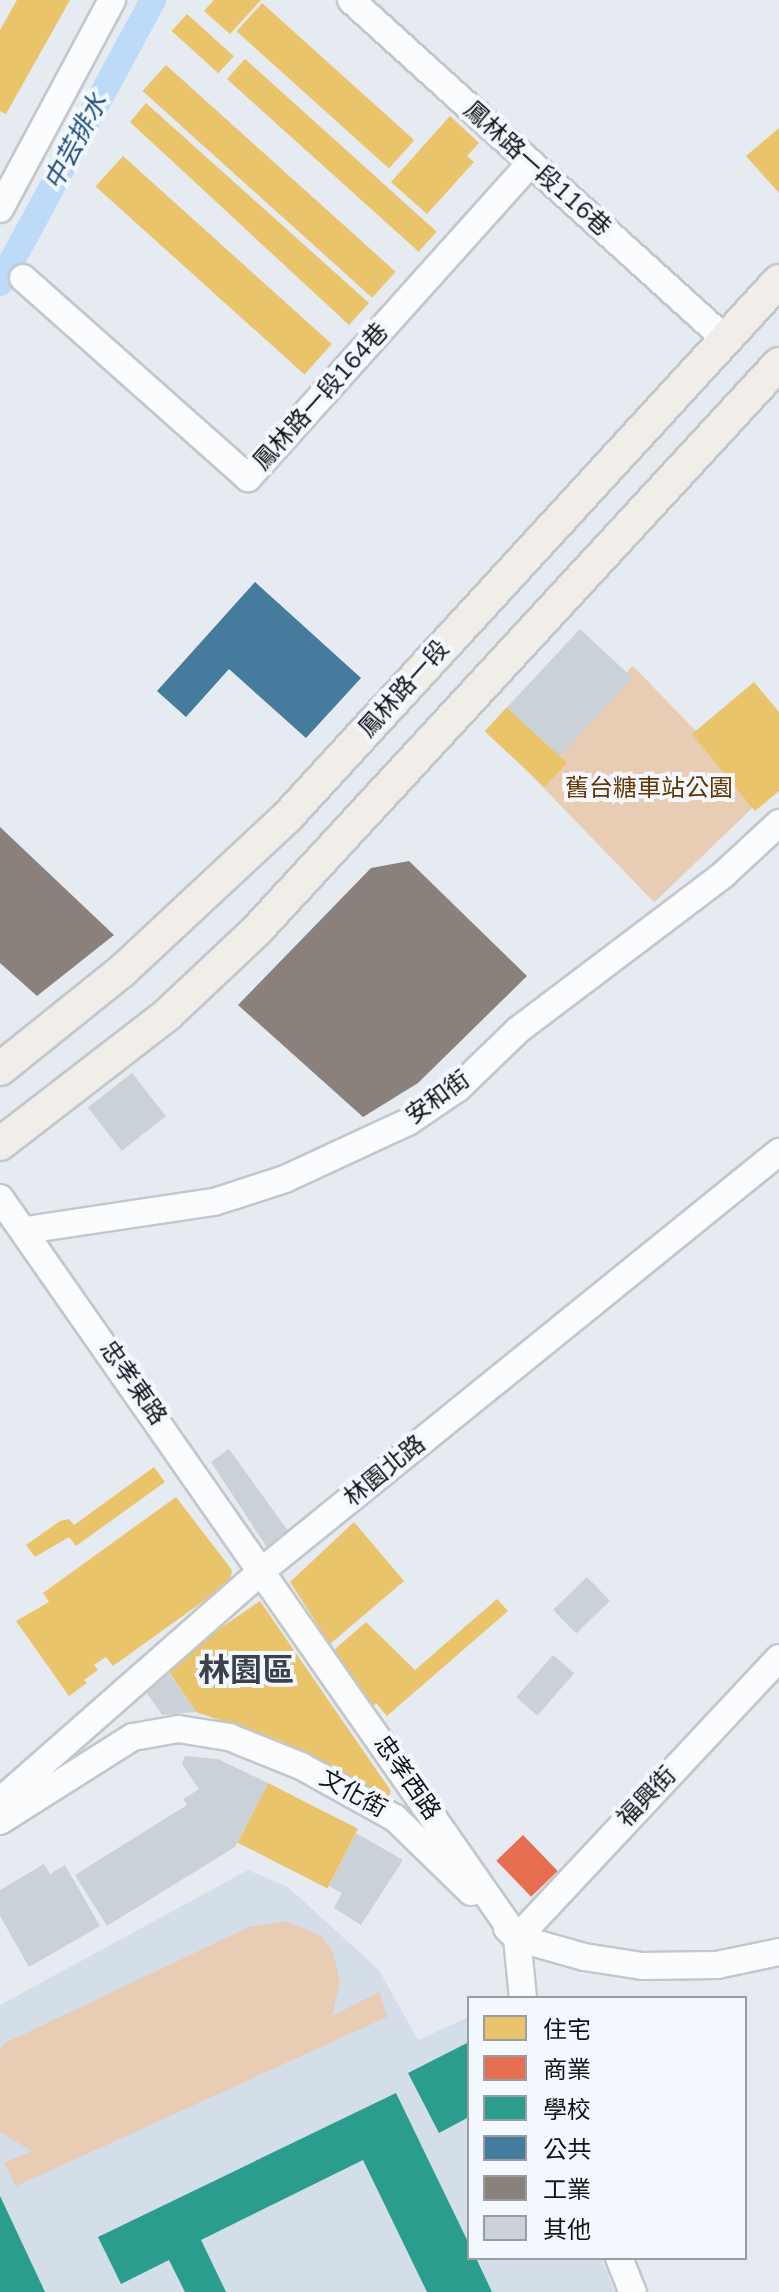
<!DOCTYPE html>
<meta charset="utf-8">
<style>
body{margin:0}
#map{position:relative;width:779px;height:2292px;overflow:hidden;background:#e6ebf1;font-family:"Nunito Sans","Noto Sans TC",sans-serif}
div>[style]{position:absolute}
[style*='--x']{left:calc(var(--x)*1px);top:calc(var(--y)*1px);width:calc(var(--w)*1px);rotate:calc(var(--a)*1deg)}
.built>*{inset:0;background:#d4dee8}
.green>*{inset:0;background:#e8ccb3;transform-origin:0 0}
.homes>*{inset:0;background:#e9c46a;transform-origin:0 0}
.shops>*{inset:0;background:#e76f51;transform-origin:0 0}
.schools>*{inset:0;background:#2a9d8f}
.public>*{inset:0;background:#457b9d}
.industry>*{inset:0;background:#8a817c}
.canal>*{height:26px;margin:-13px;padding:0 13px;transform-origin:13px;border-radius:13px;background:#bddaf9}
.building>*{inset:0;background:#cad2d8;transform-origin:0 0}
.roads{filter:drop-shadow(2px 0 #c3c7cb) drop-shadow(-2px 0 #c3c7cb) drop-shadow(0 2px #c3c7cb) drop-shadow(0 -2px #c3c7cb)}
.minor>*{height:26px;margin:-13px;padding:0 13px;transform-origin:13px;border-radius:13px;background:#fbfcfd}
.major>*{height:32px;margin:-16px;padding:0 16px;transform-origin:16px;border-radius:16px;background:#f1eeea}
span{translate:-50% -50%;white-space:nowrap;text-align:center;line-height:1.15;-webkit-text-stroke:8px #f3f8fe;paint-order:stroke}
.street-label{font-size:24px;color:#111417}
.park-label{font-size:24px;color:#653700}
.water-label{font-size:26px;color:#1f4e7a;font-style:italic}
.district-label{font-size:32px;color:#3a4148;font-weight:700}
.legend{position:absolute;left:467px;top:1996px;width:280px;height:264px;box-sizing:border-box;background:#f3f8fe;border:2px solid #999da2;margin:0;padding:10px 14px;list-style:none;font-size:24px;color:#111417}
.legend li{display:flex;align-items:center;gap:16px;height:40px}
.legend b{width:40px;border:2px solid #999da2}
</style>
<div id="map">
<div class="built">
<i style="clip-path:polygon(248px 1870px,288px 1887px,379px 1970px,418px 2040px,469px 2017px,469px 2258px,601px 2258px,615px 2292px,0 2292px,0 2005px)"></i>
</div>
<div class="green">
<i style="left:633px;top:666px;width:185px;height:149px;rotate:46deg"></i>
<i style="clip-path:polygon(286px 1921px,321px 1936px,333px 1952px,340px 1982px,332px 2016px,379px 1992px,387px 2017px,16px 2186px,4px 2163px,32px 2151px,0 2132px,0 2051px,5px 2043px,249px 1927px)"></i>
</div>
<div class="homes">
<i style="clip-path:polygon(17px 0,70px 0,6px 114px,0 111px,0 30px)"></i>
<i style="clip-path:polygon(214px 0,261px 0,230px 34px,204px 11px)"></i>
<i style="left:262px;top:3px;width:205px;height:38px;rotate:42deg"></i>
<i style="left:187px;top:14px;width:63px;height:23px;rotate:42deg"></i>
<i style="left:245px;top:59px;width:258px;height:27px;rotate:42deg"></i>
<i style="left:166px;top:65px;width:309px;height:35px;rotate:42deg"></i>
<i style="clip-path:polygon(146px 103px,369px 303px,349px 325px,130px 122px)"></i>
<i style="clip-path:polygon(450px 116px,479px 143px,467px 156px,474px 162px,427px 214px,391px 182px)"></i>
<i style="clip-path:polygon(779px 128px,779px 193px,746px 156px)"></i>
<i style="left:123px;top:156px;width:281px;height:41px;rotate:42deg"></i>
<i style="clip-path:polygon(754px 682px,779px 712px,779px 791px,755px 811px,692px 734px)"></i>
<i style="left:507px;top:707px;width:82px;height:33px;rotate:43deg"></i>
<i style="clip-path:polygon(154px 1467px,165px 1482px,76px 1546px,69px 1537px,35px 1557px,26px 1545px,60px 1521px,69px 1519px,74px 1525px)"></i>
<i style="clip-path:polygon(176px 1497px,232px 1570px,230px 1582px,113px 1666px,106px 1657px,94px 1665px,98px 1670px,84px 1680px,87px 1683px,69px 1696px,16px 1621px,49px 1602px,43px 1593px)"></i>
<i style="clip-path:polygon(354px 1522px,404px 1581px,330px 1644px,290px 1582px)"></i>
<i style="clip-path:polygon(497px 1599px,508px 1611px,387px 1716px,376px 1703px,372px 1708px,334px 1650px,366px 1622px,415px 1670px)"></i>
<i style="clip-path:polygon(260px 1601px,391px 1791px,387px 1801px,281px 1741px,196px 1712px,165px 1666px)"></i>
<i style="left:268px;top:1783px;width:101px;height:67px;rotate:27deg"></i>
</div>
<div class="shops">
<i style="left:523px;top:1835px;width:50px;height:37px;rotate:46deg"></i>
</div>
<div class="schools">
<i style="clip-path:polygon(469px 2042px,469px 2117px,439px 2133px,408px 2073px)"></i>
<i style="clip-path:polygon(396px 2093px,469px 2244px,469px 2258px,476px 2258px,492px 2292px,427px 2292px,363px 2160px,201px 2240px,226px 2292px,185px 2292px,169px 2260px,121px 2284px,98px 2237px)"></i>
<i style="clip-path:polygon(0 2196px,45px 2292px,0 2292px)"></i>
</div>
<div class="public">
<i style="clip-path:polygon(255px 582px,361px 678px,306px 738px,229px 669px,186px 717px,157px 691px)"></i>
</div>
<div class="industry">
<i style="clip-path:polygon(0 827px,114px 935px,37px 996px,0 963px)"></i>
<i style="clip-path:polygon(409px 861px,527px 976px,418px 1083px,363px 1117px,238px 1005px,371px 868px)"></i>
</div>
<div class="canal">
<i style="--x:0;--y:283;--w:322;--a:-61.6"></i>
</div>
<div class="building">
<i style="left:580px;top:629px;width:72px;height:107px;rotate:43deg"></i>
<i style="left:132px;top:1073px;width:55px;height:56px;rotate:52deg"></i>
<i style="clip-path:polygon(229px 1449px,291px 1535px,268px 1549px,211px 1462px)"></i>
<i style="left:587px;top:1577px;width:33px;height:47px;rotate:46deg"></i>
<i style="left:553px;top:1655px;width:28px;height:56px;rotate:41deg"></i>
<i style="clip-path:polygon(169px 1673px,196px 1712px,162px 1715px,144px 1689px)"></i>
<i style="clip-path:polygon(185px 1756px,218px 1759px,268px 1783px,235px 1847px,107px 1926px,75px 1875px,187px 1805px,183px 1799px,199px 1789px,182px 1764px)"></i>
<i style="clip-path:polygon(356px 1833px,403px 1860px,361px 1925px,334px 1908px,342px 1893px,329px 1886px)"></i>
<i style="clip-path:polygon(44px 1864px,50px 1874px,65px 1865px,100px 1926px,29px 1967px,0 1916px,0 1890px)"></i>
</div>
<div class="roads">
<div class="minor">
<i style="--x:351;--y:0;--w:503;--a:42.18"></i>
<i style="--x:0;--y:209;--w:237;--a:-61.8"></i>
<i style="--x:23;--y:278;--w:301;--a:41.6"></i>
<i style="--x:248;--y:478;--w:423;--a:-48.1"></i>
<i style="--x:0;--y:1198;--w:903;--a:55.06"></i>
<i style="--x:517;--y:1938;--w:60;--a:84.3"></i>
<i style="--x:26;--y:1230;--w:190;--a:-8.5"></i>
<i style="--x:214;--y:1202;--w:75;--a:-17.9"></i>
<i style="--x:285;--y:1179;--w:136;--a:-24.9"></i>
<i style="--x:408;--y:1122;--w:60;--a:-34.2"></i>
<i style="--x:458;--y:1088;--w:83;--a:-44"></i>
<i style="--x:518;--y:1030;--w:258;--a:-37.1"></i>
<i style="--x:724;--y:874;--w:75;--a:-42.8"></i>
<i style="--x:0;--y:1801;--w:351;--a:-41.3"></i>
<i style="--x:264;--y:1569;--w:663;--a:-39"></i>
<i style="--x:0;--y:1821;--w:157;--a:-32.3"></i>
<i style="--x:133;--y:1737;--w:46;--a:-10.1"></i>
<i style="--x:178;--y:1729;--w:52;--a:8.9"></i>
<i style="--x:229;--y:1737;--w:78;--a:21.9"></i>
<i style="--x:301;--y:1766;--w:107;--a:29"></i>
<i style="--x:395;--y:1818;--w:106;--a:44.2"></i>
<i style="--x:507;--y:1928;--w:14;--a:45"></i>
<i style="--x:517;--y:1938;--w:70;--a:15.8"></i>
<i style="--x:584;--y:1957;--w:59;--a:8.8"></i>
<i style="--x:642;--y:1966;--w:75;--a:-0.8"></i>
<i style="--x:717;--y:1965;--w:63;--a:-11.8"></i>
<i style="--x:517;--y:1938;--w:383;--a:-46.9"></i>
<i style="--x:619;--y:2258;--w:37;--a:68"></i>
</div>
<div class="major">
<i style="--x:0;--y:1069;--w:156;--a:-38.8"></i>
<i style="--x:122;--y:971;--w:227;--a:-43"></i>
<i style="--x:288;--y:816;--w:726;--a:-47.46"></i>
<i style="--x:0;--y:1144;--w:212;--a:-37.7"></i>
<i style="--x:168;--y:1014;--w:122;--a:-43.3"></i>
<i style="--x:257;--y:930;--w:770;--a:-47.32"></i>
</div>
</div>
<div class="street-label">
<span style="left:537px;top:169px;rotate:42deg">鳳林路一段116巷</span>
<span style="left:321px;top:397px;rotate:-48deg">鳳林路一段164巷</span>
<span style="left:404px;top:689px;rotate:-48deg">鳳林路一段</span>
<span style="left:438px;top:1098px;rotate:-36deg">安和街</span>
<span style="left:133px;top:1383px;rotate:55deg">忠孝東路</span>
<span style="left:385px;top:1471px;rotate:-39deg">林園北路</span>
<span style="left:407px;top:1778px;rotate:55deg">忠孝西路</span>
<span style="left:353px;top:1794px;rotate:29deg">文化街</span>
<span style="left:647px;top:1797px;rotate:-46deg">福興街</span>
</div>
<div class="park-label">
<span style="left:649px;top:789px">舊台糖車站公園</span>
</div>
<div class="water-label">
<span style="left:76px;top:142px;rotate:-62deg">中芸排水</span>
</div>
<div class="district-label">
<span style="left:246px;top:1671px">林園區</span>
</div>
<ul class="legend">
<li><b style="height:22px;background:#e9c46a"></b>住宅</li>
<li><b style="height:22px;background:#e76f51"></b>商業</li>
<li><b style="height:22px;background:#2a9d8f"></b>學校</li>
<li><b style="height:22px;background:#457b9d"></b>公共</li>
<li><b style="height:22px;background:#8a817c"></b>工業</li>
<li><b style="height:22px;background:#cad2d8"></b>其他</li>
</ul>
</div>
